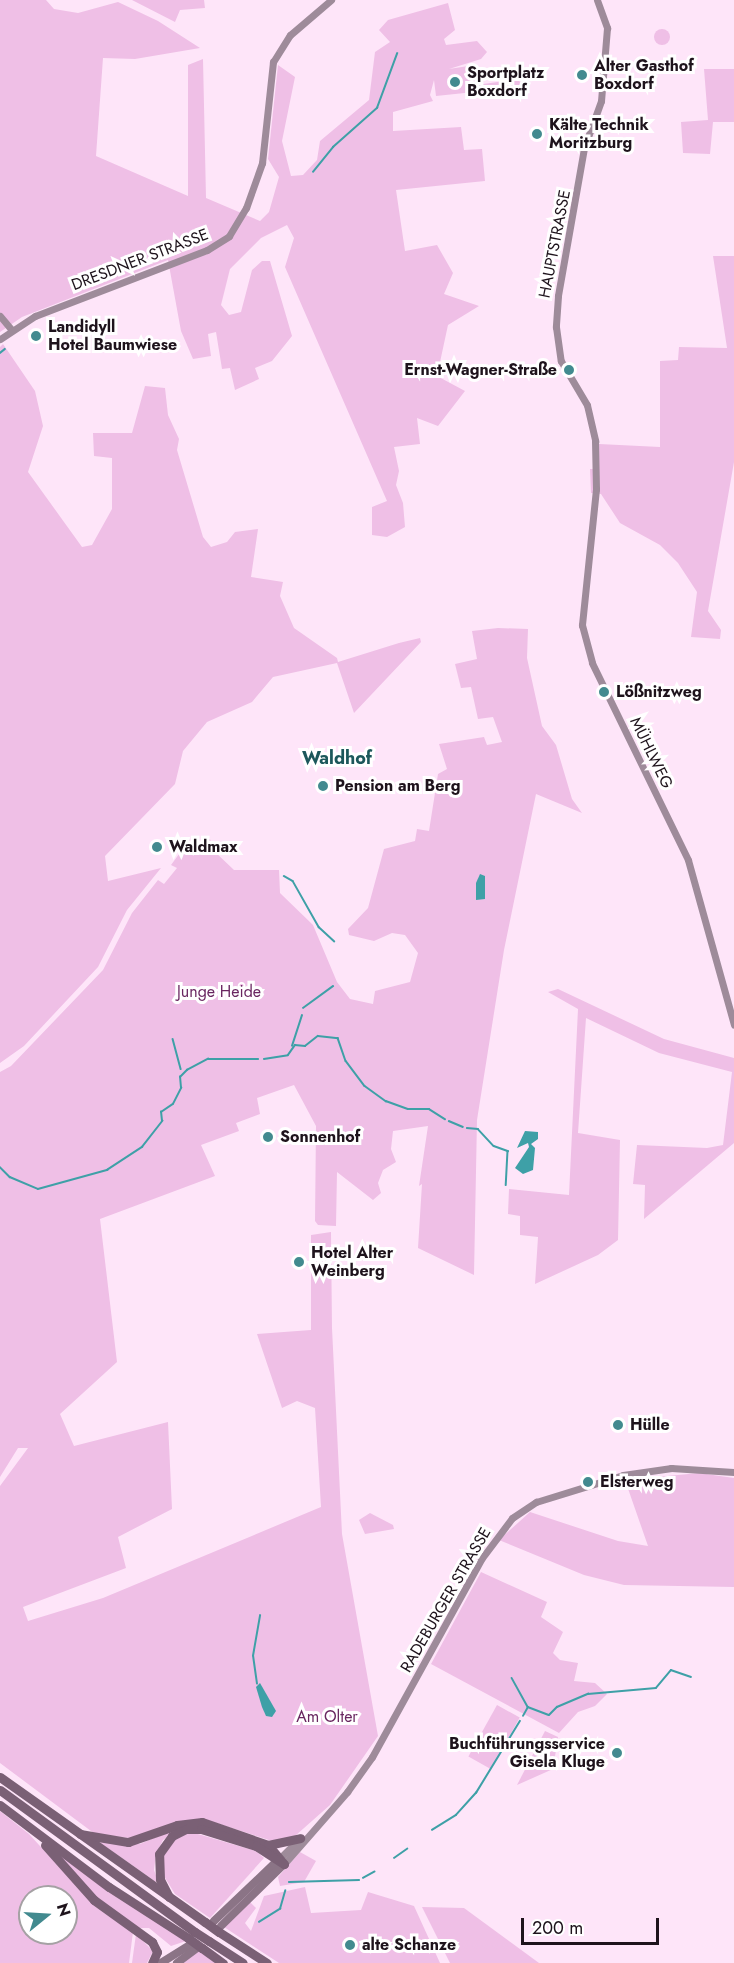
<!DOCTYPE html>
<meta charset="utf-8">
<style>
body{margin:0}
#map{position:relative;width:734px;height:1963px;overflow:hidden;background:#fee5f9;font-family:Jost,sans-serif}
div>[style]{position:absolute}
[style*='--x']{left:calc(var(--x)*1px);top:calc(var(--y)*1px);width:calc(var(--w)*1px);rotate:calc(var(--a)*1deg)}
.green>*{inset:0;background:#efbfe6;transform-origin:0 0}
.round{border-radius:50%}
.water>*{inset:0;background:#3ea0a7}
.stream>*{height:1.5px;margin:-0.75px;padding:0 0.75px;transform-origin:0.75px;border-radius:0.75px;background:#3ea0a7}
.secondary>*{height:7px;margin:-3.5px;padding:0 3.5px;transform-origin:3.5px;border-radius:3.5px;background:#9e8b9a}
.primary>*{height:8px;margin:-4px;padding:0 4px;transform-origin:4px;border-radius:4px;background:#8b7486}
.highway>*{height:9px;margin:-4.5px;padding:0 4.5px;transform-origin:4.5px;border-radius:4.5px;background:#7a6075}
.highway-bridge>*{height:9px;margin:-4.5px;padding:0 4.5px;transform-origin:4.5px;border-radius:4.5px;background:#7a6075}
.dots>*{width:16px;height:16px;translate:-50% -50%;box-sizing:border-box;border:3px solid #fff;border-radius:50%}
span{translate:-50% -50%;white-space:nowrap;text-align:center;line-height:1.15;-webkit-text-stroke:6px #fff;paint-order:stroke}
.poi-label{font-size:16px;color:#1e131c;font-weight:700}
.left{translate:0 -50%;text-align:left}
.right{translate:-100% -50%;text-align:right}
.street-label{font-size:16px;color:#1e131c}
.park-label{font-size:16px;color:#692660}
.neighbourhood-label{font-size:18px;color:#1c575b;font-weight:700}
.north{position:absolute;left:18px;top:1885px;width:60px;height:60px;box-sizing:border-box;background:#fff;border:2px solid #a5a1a4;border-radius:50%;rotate:72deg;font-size:16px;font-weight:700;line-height:24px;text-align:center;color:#1e131c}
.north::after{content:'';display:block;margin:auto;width:21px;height:27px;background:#428a8f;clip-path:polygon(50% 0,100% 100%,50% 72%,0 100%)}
.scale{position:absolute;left:521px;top:1918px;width:138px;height:27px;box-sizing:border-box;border:3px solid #1e131c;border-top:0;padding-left:8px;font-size:18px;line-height:21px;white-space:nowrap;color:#1e131c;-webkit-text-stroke:4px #fff;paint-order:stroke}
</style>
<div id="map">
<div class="green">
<i style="clip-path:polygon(0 0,46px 0,54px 9px,78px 13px,118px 2px,158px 21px,200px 48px,135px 59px,103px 58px,96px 156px,188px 196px,188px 65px,203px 59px,206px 198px,260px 221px,269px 212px,279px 177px,268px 159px,278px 65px,295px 77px,282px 141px,291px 176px,303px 175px,317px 160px,320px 141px,369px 100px,375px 52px,390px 42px,379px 30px,388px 20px,448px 3px,455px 30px,444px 39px,446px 45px,477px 41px,487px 52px,481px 59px,449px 69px,475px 65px,476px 85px,519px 79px,521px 87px,436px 96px,434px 80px,430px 95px,433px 101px,393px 112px,393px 131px,461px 127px,464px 150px,482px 149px,485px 181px,396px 190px,405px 251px,437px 245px,453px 273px,444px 294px,479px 306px,448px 325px,437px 376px,465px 391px,438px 426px,417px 418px,420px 444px,394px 447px,399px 471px,396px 485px,403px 503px,405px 527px,387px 537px,372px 535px,372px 507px,387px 501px,285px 267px,294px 238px,287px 225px,261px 238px,230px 269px,221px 305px,229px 315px,241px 312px,252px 270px,262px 261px,270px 261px,292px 336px,272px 361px,255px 368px,259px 379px,235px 390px,230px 368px,222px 369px,216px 332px,208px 334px,211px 356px,193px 359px,181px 331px,168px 260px,22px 317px,0 332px)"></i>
<i style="clip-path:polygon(132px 0,204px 0,205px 8px,180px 10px,175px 22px)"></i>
<i class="round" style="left:654px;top:29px;width:16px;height:16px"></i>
<i style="clip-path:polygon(704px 69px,734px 69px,734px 122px,713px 122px,710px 154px,683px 153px,681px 122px,708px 120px)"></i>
<i style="clip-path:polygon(713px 256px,734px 256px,734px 462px,708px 611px,721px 630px,720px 639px,691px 637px,697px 592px,678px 563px,660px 545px,620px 523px,601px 494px,591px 493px,590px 469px,599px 469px,599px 444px,660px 447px,660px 361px,678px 360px,679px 347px,727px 348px)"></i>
<i style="clip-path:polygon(3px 344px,35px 391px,43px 426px,28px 472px,82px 547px,92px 545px,112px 509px,112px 458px,94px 456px,93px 433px,132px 433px,145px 386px,165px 388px,168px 415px,179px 439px,177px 450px,203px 537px,211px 547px,227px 542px,235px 532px,258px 529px,251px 577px,283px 582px,280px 596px,294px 628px,337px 658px,338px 662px,399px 643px,420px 638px,421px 642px,354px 713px,337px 663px,273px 677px,252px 702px,207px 722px,183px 751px,175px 784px,105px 856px,108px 881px,161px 868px,127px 910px,98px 967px,24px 1046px,0 1063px,0 347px)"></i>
<i style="clip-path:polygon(498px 628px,528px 629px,527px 658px,542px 726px,556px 745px,572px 799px,582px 813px,536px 794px,504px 950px,477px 1120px,474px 1275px,418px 1248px,422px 1184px,419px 1186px,428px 1126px,393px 1131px,391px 1149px,396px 1162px,383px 1170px,378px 1183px,381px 1193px,373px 1200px,337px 1172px,336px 1226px,318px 1225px,315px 1221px,316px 1126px,294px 1085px,257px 1098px,260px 1114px,236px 1123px,239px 1131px,201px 1145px,215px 1176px,100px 1219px,117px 1362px,60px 1414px,74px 1446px,168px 1422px,172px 1509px,118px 1537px,126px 1568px,23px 1607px,28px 1621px,103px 1598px,321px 1507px,315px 1408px,297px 1401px,282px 1408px,257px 1334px,311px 1330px,311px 1235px,331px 1232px,332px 1328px,342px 1534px,378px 1736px,330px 1805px,295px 1836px,272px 1841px,213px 1822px,137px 1839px,95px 1834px,0 1763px,0 1486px,28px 1448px,18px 1448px,0 1477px,0 1072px,11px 1066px,103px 970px,132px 913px,158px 880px,164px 884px,177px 868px,171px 865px,185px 846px,210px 839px,213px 850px,234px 870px,279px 870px,280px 893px,313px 925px,337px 982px,350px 999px,373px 1004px,375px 991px,410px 982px,418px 953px,405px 935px,392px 933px,374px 941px,349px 935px,348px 929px,368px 908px,384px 849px,415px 841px,417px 829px,429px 831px,438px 774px,447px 769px,439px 744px,484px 737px,487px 745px,502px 742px,493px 717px,478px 719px,471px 687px,461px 688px,455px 664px,477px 659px,472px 631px)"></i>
<i style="clip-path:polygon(558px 989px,664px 1039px,734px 1058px,734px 1143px,644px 1219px,645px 1185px,633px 1184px,637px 1145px,707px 1148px,723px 1145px,732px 1072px,659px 1053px,586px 1018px,578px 1133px,620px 1140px,618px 1240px,598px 1255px,535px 1284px,538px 1237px,520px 1235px,520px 1216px,508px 1214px,509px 1189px,569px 1195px,578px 1009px,548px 992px)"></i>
<i style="clip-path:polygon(699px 1473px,734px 1478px,734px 1587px,624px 1585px,584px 1575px,499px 1540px,530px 1512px,618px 1541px,648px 1546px,625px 1480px)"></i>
<i style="clip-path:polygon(370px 1513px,393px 1525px,394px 1529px,365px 1534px,359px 1520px)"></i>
<i style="clip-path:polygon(481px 1572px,547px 1602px,541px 1617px,563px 1632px,553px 1653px,560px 1660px,578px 1663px,574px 1681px,595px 1683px,607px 1694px,595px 1706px,578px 1712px,559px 1733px,431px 1664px)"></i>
<i style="left:497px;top:1705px;width:26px;height:59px;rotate:29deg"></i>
<i style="clip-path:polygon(545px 1731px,558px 1737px,553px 1769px,517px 1785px)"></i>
<i style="clip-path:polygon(evenodd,0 1811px,29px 1834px,91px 1902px,133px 1932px,129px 1963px,0 1963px,0 1811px,30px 1897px,66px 1897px,66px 1933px,30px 1933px,30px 1897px)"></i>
<i style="clip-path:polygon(182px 1826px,163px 1840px,156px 1854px,154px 1870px,159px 1884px,99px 1842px,140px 1844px)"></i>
<i style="clip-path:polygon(191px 1832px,256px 1851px,264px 1858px,210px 1918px,175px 1894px,162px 1873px,163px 1853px,173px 1840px)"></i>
<i style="clip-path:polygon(300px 1852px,316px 1861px,304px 1882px,280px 1886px,278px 1877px)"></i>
<i style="clip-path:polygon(57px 1853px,100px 1885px,186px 1941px,171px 1946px,149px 1928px,136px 1928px,98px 1900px)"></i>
<i style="clip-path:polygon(305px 1887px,311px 1913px,361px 1910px,368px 1892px,414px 1906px,440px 1963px,279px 1963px,224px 1927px,250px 1902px,256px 1908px,245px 1923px,251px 1931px,264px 1896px)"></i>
<i style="clip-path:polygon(422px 1907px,464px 1908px,539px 1963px,450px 1963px)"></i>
<i style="clip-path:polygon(136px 1934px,153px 1951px,147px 1963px,132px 1963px)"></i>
<i style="clip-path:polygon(200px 1950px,220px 1963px,183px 1963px)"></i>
</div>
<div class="water">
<i style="clip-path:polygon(480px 874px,485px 876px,485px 899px,476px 900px,476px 883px)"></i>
<i style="clip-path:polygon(525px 1131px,538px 1132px,538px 1139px,531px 1144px,535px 1148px,533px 1170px,523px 1174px,515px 1168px,529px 1147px,528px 1143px,517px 1148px)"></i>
<i style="clip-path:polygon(260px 1683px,276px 1711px,272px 1717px,266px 1716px,262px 1707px,256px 1687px)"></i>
</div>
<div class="stream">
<i style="--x:313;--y:172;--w:32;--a:-51"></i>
<i style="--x:333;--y:147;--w:59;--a:-41.6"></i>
<i style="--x:377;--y:108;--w:58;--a:-69.7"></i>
<i style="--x:0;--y:353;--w:6;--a:-39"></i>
<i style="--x:284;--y:876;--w:10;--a:29"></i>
<i style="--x:293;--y:881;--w:53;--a:60.5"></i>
<i style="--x:319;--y:927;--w:21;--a:43"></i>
<i style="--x:303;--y:1008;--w:37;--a:-36"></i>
<i style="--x:173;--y:1039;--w:31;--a:75"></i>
<i style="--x:292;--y:1046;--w:32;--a:-72"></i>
<i style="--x:264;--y:1059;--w:24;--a:-9"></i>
<i style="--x:288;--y:1055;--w:12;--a:-55"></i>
<i style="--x:295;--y:1045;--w:10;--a:6"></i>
<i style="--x:305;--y:1046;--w:16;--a:-38"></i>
<i style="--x:318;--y:1036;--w:20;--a:6"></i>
<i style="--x:338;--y:1038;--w:24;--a:71"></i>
<i style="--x:346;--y:1061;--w:31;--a:53"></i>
<i style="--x:365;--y:1086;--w:26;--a:36"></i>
<i style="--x:386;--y:1101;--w:23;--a:20"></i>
<i style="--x:408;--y:1109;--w:21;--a:0"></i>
<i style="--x:429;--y:1109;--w:19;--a:32"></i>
<i style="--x:449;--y:1121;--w:15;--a:23"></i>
<i style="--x:467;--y:1128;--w:11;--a:5"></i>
<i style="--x:478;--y:1129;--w:23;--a:47"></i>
<i style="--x:494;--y:1146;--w:15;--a:20"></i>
<i style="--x:508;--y:1151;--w:34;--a:93"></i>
<i style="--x:0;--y:1167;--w:14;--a:45"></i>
<i style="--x:10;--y:1177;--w:30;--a:23"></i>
<i style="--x:38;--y:1189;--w:72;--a:-15.4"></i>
<i style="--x:107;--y:1170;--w:42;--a:-33.3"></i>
<i style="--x:142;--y:1147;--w:33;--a:-52"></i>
<i style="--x:162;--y:1121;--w:9;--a:-96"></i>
<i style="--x:161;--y:1112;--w:14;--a:-34"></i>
<i style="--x:173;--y:1104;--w:18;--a:-63"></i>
<i style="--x:181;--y:1088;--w:11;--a:-95"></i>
<i style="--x:180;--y:1077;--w:10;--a:-45"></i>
<i style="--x:187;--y:1070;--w:24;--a:-28"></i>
<i style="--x:208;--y:1059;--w:50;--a:0"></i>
<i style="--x:512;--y:1678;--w:33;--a:61"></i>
<i style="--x:257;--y:1684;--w:28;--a:-98"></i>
<i style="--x:253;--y:1656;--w:41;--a:-80.1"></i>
<i style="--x:523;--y:1716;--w:10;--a:-61"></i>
<i style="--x:528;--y:1707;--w:22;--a:21"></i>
<i style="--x:549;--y:1715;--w:11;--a:-45"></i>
<i style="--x:557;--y:1707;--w:34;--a:-23"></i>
<i style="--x:588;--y:1694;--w:68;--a:-5"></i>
<i style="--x:656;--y:1688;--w:23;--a:-50"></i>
<i style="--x:671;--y:1670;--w:21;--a:19"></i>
<i style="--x:432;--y:1830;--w:28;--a:-32"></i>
<i style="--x:456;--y:1815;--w:30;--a:-48"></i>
<i style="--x:476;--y:1793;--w:84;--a:-58.6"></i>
<i style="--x:394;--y:1858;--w:16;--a:-35"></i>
<i style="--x:363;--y:1878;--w:13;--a:-29"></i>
<i style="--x:289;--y:1882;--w:70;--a:-1.6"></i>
<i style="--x:259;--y:1922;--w:25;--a:-32"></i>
<i style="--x:280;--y:1909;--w:19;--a:-74"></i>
</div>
<div class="secondary">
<i style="--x:597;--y:0;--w:30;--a:70"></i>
<i style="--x:607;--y:28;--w:73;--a:94.7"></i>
<i style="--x:601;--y:101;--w:50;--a:109.9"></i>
<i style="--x:584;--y:148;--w:150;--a:100"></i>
<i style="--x:558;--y:296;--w:31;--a:94"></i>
<i style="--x:556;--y:327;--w:34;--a:82"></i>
<i style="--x:561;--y:361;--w:51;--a:59.4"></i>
<i style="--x:587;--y:405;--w:37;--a:77"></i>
<i style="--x:595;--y:441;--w:48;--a:88.8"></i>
<i style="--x:596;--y:489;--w:137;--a:95.9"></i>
<i style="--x:582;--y:625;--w:39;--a:75"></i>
<i style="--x:592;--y:663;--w:219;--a:64"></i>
<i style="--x:688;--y:860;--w:171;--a:74.4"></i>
<i style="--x:0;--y:316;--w:17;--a:50"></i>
<i style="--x:0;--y:339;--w:42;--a:-33.3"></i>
<i style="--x:35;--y:316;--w:184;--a:-21"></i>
<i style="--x:207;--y:250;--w:26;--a:-32"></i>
<i style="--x:229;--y:236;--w:33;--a:-59"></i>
<i style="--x:246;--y:208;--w:48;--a:-70.4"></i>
<i style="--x:262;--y:163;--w:102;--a:-83.8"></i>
<i style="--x:273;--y:62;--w:32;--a:-58"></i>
<i style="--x:290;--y:35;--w:54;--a:-40.5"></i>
<i style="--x:277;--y:1861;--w:33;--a:-45"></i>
<i style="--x:284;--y:1864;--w:96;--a:-48.8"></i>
<i style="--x:347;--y:1792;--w:43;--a:-54.5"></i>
<i style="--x:372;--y:1757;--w:227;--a:-61.1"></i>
<i style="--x:482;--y:1558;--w:50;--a:-53.1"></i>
<i style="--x:512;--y:1518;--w:29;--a:-34"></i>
<i style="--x:536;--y:1502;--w:91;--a:-17.2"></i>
<i style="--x:623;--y:1475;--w:49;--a:-8.3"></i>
<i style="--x:671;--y:1468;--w:63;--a:3.6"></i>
</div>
<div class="primary">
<i style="--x:214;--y:1921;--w:87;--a:-43.6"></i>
<i style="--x:221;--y:1926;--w:88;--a:-44.5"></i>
<i style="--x:161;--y:1963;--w:36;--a:-32"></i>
<i style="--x:177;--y:1963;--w:25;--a:-37"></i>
</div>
<div class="highway">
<i style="--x:0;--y:1777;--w:251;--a:35.3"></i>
<i style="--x:0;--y:1790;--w:241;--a:36.1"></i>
<i style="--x:0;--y:1805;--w:136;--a:37"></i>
<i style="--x:109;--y:1887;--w:94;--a:32.8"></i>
<i style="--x:80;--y:1834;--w:49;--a:9.5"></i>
<i style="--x:128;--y:1842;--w:52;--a:-19.1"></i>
<i style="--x:177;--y:1825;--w:25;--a:-7"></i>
<i style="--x:202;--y:1822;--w:70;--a:19.2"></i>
<i style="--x:268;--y:1845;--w:25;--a:50"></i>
<i style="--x:45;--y:1845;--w:74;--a:48.3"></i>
<i style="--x:94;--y:1900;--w:72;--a:35.9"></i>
<i style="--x:152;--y:1942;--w:11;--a:63"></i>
<i style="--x:157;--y:1952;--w:12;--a:114"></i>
<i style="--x:268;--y:1845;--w:33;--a:-12"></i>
<i style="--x:169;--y:1897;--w:20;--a:-117"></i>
<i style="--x:160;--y:1879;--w:25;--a:-92"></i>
<i style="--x:159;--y:1854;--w:22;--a:-54"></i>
<i style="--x:172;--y:1836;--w:16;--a:-27"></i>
<i style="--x:186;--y:1829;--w:15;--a:0"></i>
<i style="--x:201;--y:1829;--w:58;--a:17.2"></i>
<i style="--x:256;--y:1846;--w:33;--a:33"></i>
<i style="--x:219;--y:1932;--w:57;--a:32.9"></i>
<i style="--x:209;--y:1941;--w:40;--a:32.9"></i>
<i style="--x:202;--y:1948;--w:26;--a:36"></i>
</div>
<div class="highway-bridge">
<i style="--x:205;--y:1922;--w:17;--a:36"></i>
<i style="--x:195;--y:1932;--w:17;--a:33"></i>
<i style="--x:188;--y:1938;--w:17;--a:36"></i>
</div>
<div class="dots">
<i style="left:582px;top:75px;background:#428a8f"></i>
<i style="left:455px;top:82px;background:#428a8f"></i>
<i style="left:537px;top:134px;background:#428a8f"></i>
<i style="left:36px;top:336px;background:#428a8f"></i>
<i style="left:569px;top:370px;background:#428a8f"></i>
<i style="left:604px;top:692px;background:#428a8f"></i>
<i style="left:323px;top:786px;background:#428a8f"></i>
<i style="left:157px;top:847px;background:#428a8f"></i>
<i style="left:268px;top:1137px;background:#428a8f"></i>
<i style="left:299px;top:1262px;background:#428a8f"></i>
<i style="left:618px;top:1425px;background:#428a8f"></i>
<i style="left:588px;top:1482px;background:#428a8f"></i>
<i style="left:617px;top:1753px;background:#428a8f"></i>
<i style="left:350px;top:1945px;background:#428a8f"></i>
</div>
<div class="poi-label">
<span class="left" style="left:594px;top:75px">Alter Gasthof<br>Boxdorf</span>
<span class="left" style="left:467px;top:82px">Sportplatz<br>Boxdorf</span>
<span class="left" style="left:549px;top:134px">Kälte Technik<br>Moritzburg</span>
<span class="left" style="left:48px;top:336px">Landidyll<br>Hotel Baumwiese</span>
<span class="right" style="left:557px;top:370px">Ernst-Wagner-Straße</span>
<span class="left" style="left:616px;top:692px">Lößnitzweg</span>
<span class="left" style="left:335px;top:786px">Pension am Berg</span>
<span class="left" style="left:169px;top:847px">Waldmax</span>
<span class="left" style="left:280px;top:1137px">Sonnenhof</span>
<span class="left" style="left:311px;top:1262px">Hotel Alter<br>Weinberg</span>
<span class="left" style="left:630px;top:1425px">Hülle</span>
<span class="left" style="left:600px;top:1482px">Elsterweg</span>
<span class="right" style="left:605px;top:1753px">Buchführungsservice<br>Gisela Kluge</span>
<span class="left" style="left:362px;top:1945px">alte Schanze</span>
</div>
<div class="street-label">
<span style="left:555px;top:244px;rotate:-79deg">HAUPTSTRASSE</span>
<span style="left:140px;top:260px;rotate:-21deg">DRESDNER STRASSE</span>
<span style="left:651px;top:753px;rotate:64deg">MÜHLWEG</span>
<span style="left:446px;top:1600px;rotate:-60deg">RADEBURGER STRASSE</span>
</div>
<div class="park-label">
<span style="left:219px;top:992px">Junge Heide</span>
<span style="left:327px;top:1717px">Am Olter</span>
</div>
<div class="neighbourhood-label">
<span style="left:337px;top:758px">Waldhof</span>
</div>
<div class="north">N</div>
<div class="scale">200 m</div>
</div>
